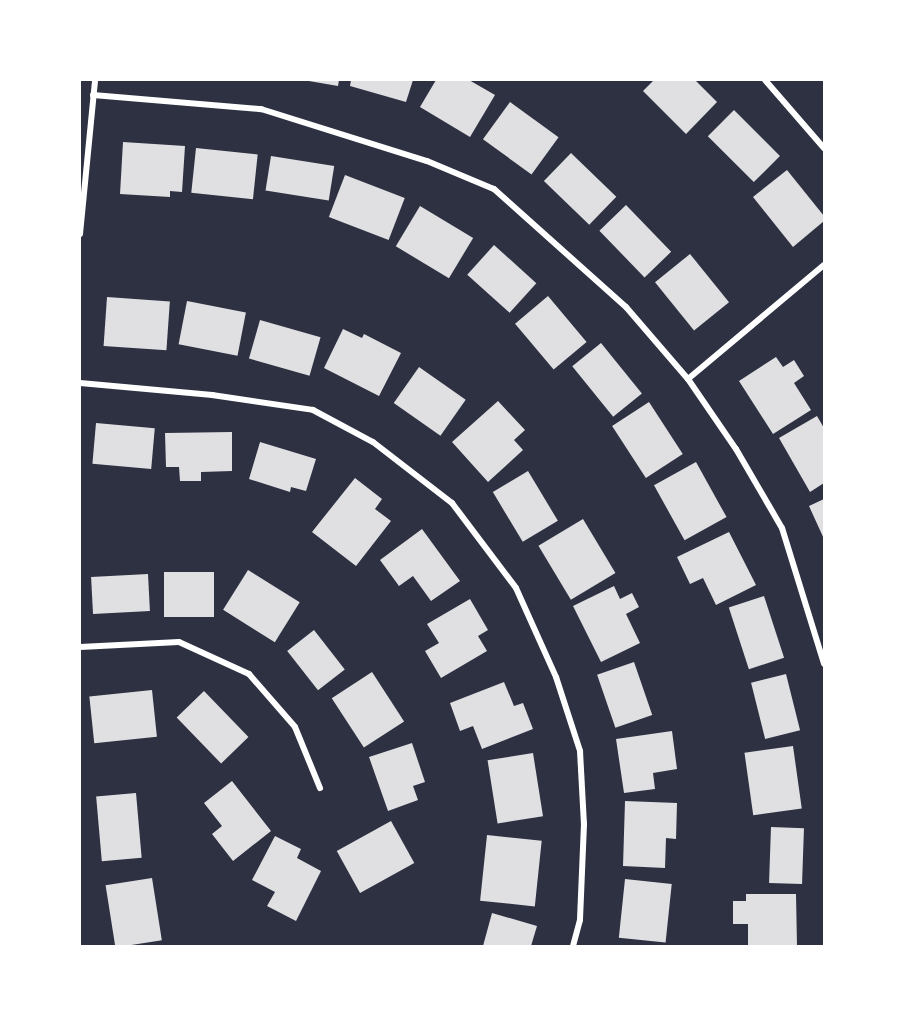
<!DOCTYPE html>
<style>
body{margin:0}
#map{position:relative;width:904px;height:1026px;overflow:hidden;background:#2d3142;font-family:Barlow,sans-serif}
div>[style]{position:absolute}
[style*='--x']{left:calc(var(--x)*1px);top:calc(var(--y)*1px);width:calc(var(--w)*1px);rotate:calc(var(--a)*1deg)}
.building>*{inset:0;background:#e0e0e3;transform-origin:0 0}
.minor>*{height:6px;margin:-3px;padding:0 3px;transform-origin:3px;border-radius:3px;background:#fff}
span{translate:-50% -50%;white-space:nowrap;text-align:center;line-height:1.15;-webkit-text-stroke:6px #fff;paint-order:stroke}
.frame{position:absolute;inset:0;border:81px solid #fff;pointer-events:none}
</style>
<div id="map">
<div class="building">
<i style="clip-path:polygon(303px 80px,339px 80px,338px 86px)"></i>
<i style="clip-path:polygon(351px 80px,413px 80px,406px 102px,350px 86px)"></i>
<i style="clip-path:polygon(436px 80px,469px 80px,495px 95px,470px 137px,420px 107px)"></i>
<i style="clip-path:polygon(654px 80px,695px 80px,717px 102px,686px 134px,643px 91px)"></i>
<i style="left:510px;top:102px;width:60px;height:46px;rotate:36deg"></i>
<i style="left:734px;top:110px;width:65px;height:37px;rotate:45deg"></i>
<i style="clip-path:polygon(123px 142px,185px 146px,182px 192px,170px 191px,170px 197px,120px 194px)"></i>
<i style="left:196px;top:148px;width:62px;height:45px;rotate:6deg"></i>
<i style="left:571px;top:153px;width:63px;height:39px;rotate:44deg"></i>
<i style="left:271px;top:156px;width:64px;height:35px;rotate:9deg"></i>
<i style="clip-path:polygon(787px 170px,824px 216px,824px 221px,793px 247px,753px 197px)"></i>
<i style="left:345px;top:175px;width:64px;height:45px;rotate:21deg"></i>
<i style="left:626px;top:205px;width:65px;height:37px;rotate:46deg"></i>
<i style="left:420px;top:206px;width:62px;height:47px;rotate:31deg"></i>
<i style="left:494px;top:245px;width:57px;height:40px;rotate:42deg"></i>
<i style="left:690px;top:254px;width:62px;height:45px;rotate:51deg"></i>
<i style="left:548px;top:296px;width:60px;height:43px;rotate:50deg"></i>
<i style="left:107px;top:297px;width:63px;height:49px;rotate:4deg"></i>
<i style="left:187px;top:301px;width:60px;height:44px;rotate:11deg"></i>
<i style="left:260px;top:320px;width:63px;height:40px;rotate:16deg"></i>
<i style="clip-path:polygon(343px 329px,362px 338px,364px 334px,401px 353px,379px 396px,324px 368px)"></i>
<i style="left:601px;top:343px;width:65px;height:37px;rotate:51deg"></i>
<i style="clip-path:polygon(776px 357px,783px 367px,794px 360px,804px 376px,794px 383px,811px 410px,773px 434px,739px 381px)"></i>
<i style="left:419px;top:367px;width:57px;height:44px;rotate:35deg"></i>
<i style="clip-path:polygon(498px 401px,525px 430px,514px 440px,523px 450px,488px 482px,452px 442px)"></i>
<i style="left:649px;top:402px;width:62px;height:44px;rotate:57deg"></i>
<i style="clip-path:polygon(817px 416px,824px 428px,824px 483px,810px 492px,779px 438px)"></i>
<i style="left:96px;top:423px;width:59px;height:41px;rotate:5deg"></i>
<i style="clip-path:polygon(232px 432px,232px 471px,201px 472px,201px 481px,180px 481px,179px 467px,166px 467px,165px 433px)"></i>
<i style="clip-path:polygon(260px 442px,316px 459px,306px 491px,291px 487px,290px 492px,249px 479px)"></i>
<i style="left:696px;top:462px;width:63px;height:48px;rotate:61deg"></i>
<i style="left:528px;top:471px;width:58px;height:41px;rotate:59deg"></i>
<i style="clip-path:polygon(355px 478px,382px 499px,375px 509px,391px 521px,356px 566px,312px 532px)"></i>
<i style="clip-path:polygon(824px 499px,824px 539px,809px 506px)"></i>
<i style="left:583px;top:519px;width:63px;height:52px;rotate:59deg"></i>
<i style="clip-path:polygon(422px 529px,460px 581px,431px 601px,413px 576px,399px 586px,380px 560px)"></i>
<i style="clip-path:polygon(729px 532px,756px 585px,716px 605px,703px 578px,690px 584px,677px 557px)"></i>
<i style="left:248px;top:570px;width:61px;height:47px;rotate:32deg"></i>
<i style="left:164px;top:572px;width:50px;height:45px"></i>
<i style="left:148px;top:574px;width:37px;height:57px;rotate:87deg"></i>
<i style="clip-path:polygon(614px 586px,620px 599px,632px 593px,639px 607px,626px 614px,640px 643px,601px 662px,573px 606px)"></i>
<i style="left:764px;top:596px;width:65px;height:37px;rotate:72deg"></i>
<i style="clip-path:polygon(470px 599px,488px 630px,478px 636px,487px 651px,441px 678px,425px 651px,439px 643px,427px 624px)"></i>
<i style="left:314px;top:630px;width:50px;height:34px;rotate:52deg"></i>
<i style="left:634px;top:662px;width:56px;height:39px;rotate:71deg"></i>
<i style="left:372px;top:672px;width:59px;height:48px;rotate:57deg"></i>
<i style="left:786px;top:674px;width:58px;height:36px;rotate:76deg"></i>
<i style="clip-path:polygon(504px 682px,514px 706px,523px 703px,533px 729px,482px 749px,473px 726px,460px 731px,450px 703px)"></i>
<i style="left:152px;top:690px;width:47px;height:63px;rotate:84deg"></i>
<i style="left:204px;top:691px;width:64px;height:38px;rotate:46deg"></i>
<i style="clip-path:polygon(672px 731px,677px 769px,653px 773px,655px 789px,624px 793px,616px 739px)"></i>
<i style="clip-path:polygon(412px 743px,425px 782px,413px 786px,418px 800px,388px 811px,369px 757px)"></i>
<i style="left:793px;top:746px;width:63px;height:49px;rotate:82deg"></i>
<i style="left:533px;top:753px;width:64px;height:46px;rotate:81deg"></i>
<i style="clip-path:polygon(232px 781px,271px 831px,233px 861px,212px 834px,222px 826px,204px 803px)"></i>
<i style="left:136px;top:793px;width:65px;height:40px;rotate:85deg"></i>
<i style="clip-path:polygon(625px 801px,677px 803px,676px 839px,666px 838px,665px 868px,623px 866px)"></i>
<i style="left:391px;top:821px;width:48px;height:62px;rotate:61deg"></i>
<i style="left:771px;top:827px;width:33px;height:56px;rotate:2deg"></i>
<i style="left:487px;top:835px;width:55px;height:66px;rotate:6deg"></i>
<i style="clip-path:polygon(275px 836px,301px 849px,297px 858px,321px 871px,296px 921px,267px 906px,275px 892px,252px 880px)"></i>
<i style="left:152px;top:878px;width:63px;height:47px;rotate:81deg"></i>
<i style="left:625px;top:879px;width:47px;height:59px;rotate:6deg"></i>
<i style="clip-path:polygon(746px 894px,796px 894px,797px 946px,748px 946px,748px 924px,733px 924px,733px 901px,746px 901px)"></i>
<i style="clip-path:polygon(492px 913px,537px 926px,531px 946px,483px 946px)"></i>
</div>
<div class="minor">
<i style="--x:765;--y:80;--w:90;--a:49.1"></i>
<i style="--x:93;--y:95;--w:169;--a:4.8"></i>
<i style="--x:261;--y:109;--w:174;--a:17.4"></i>
<i style="--x:427;--y:161;--w:73;--a:22.7"></i>
<i style="--x:494;--y:189;--w:177;--a:41.8"></i>
<i style="--x:626;--y:307;--w:95;--a:49.3"></i>
<i style="--x:688;--y:379;--w:85;--a:55.6"></i>
<i style="--x:736;--y:449;--w:91;--a:59.8"></i>
<i style="--x:782;--y:528;--w:142;--a:72.8"></i>
<i style="--x:80;--y:234;--w:155;--a:-84.4"></i>
<i style="--x:688;--y:379;--w:177;--a:-40"></i>
<i style="--x:80;--y:383;--w:133;--a:5.2"></i>
<i style="--x:212;--y:395;--w:102;--a:8.4"></i>
<i style="--x:313;--y:410;--w:68;--a:28.1"></i>
<i style="--x:373;--y:442;--w:100;--a:37.7"></i>
<i style="--x:452;--y:503;--w:106;--a:53"></i>
<i style="--x:516;--y:588;--w:98;--a:65.8"></i>
<i style="--x:556;--y:677;--w:78;--a:72"></i>
<i style="--x:580;--y:751;--w:73;--a:86.9"></i>
<i style="--x:584;--y:824;--w:96;--a:92.4"></i>
<i style="--x:580;--y:920;--w:27;--a:105"></i>
<i style="--x:80;--y:647;--w:99;--a:-2.9"></i>
<i style="--x:179;--y:642;--w:77;--a:24.6"></i>
<i style="--x:249;--y:674;--w:70;--a:49"></i>
<i style="--x:295;--y:727;--w:66;--a:67.7"></i>
</div>
<div class="frame"></div>
</div>
